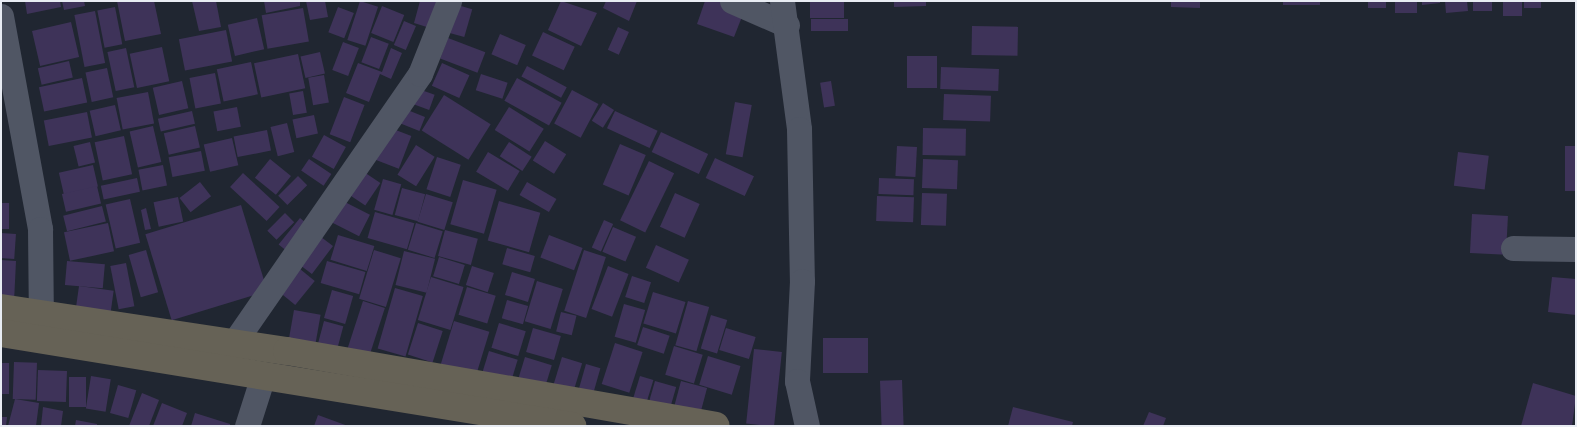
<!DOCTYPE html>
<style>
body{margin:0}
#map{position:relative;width:1577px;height:427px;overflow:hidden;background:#202631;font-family:"Roboto Condensed",sans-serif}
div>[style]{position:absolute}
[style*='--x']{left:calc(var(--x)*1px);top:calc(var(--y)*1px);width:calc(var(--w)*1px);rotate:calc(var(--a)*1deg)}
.building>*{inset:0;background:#3e3359;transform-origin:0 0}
.street>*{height:25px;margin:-12.5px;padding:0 12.5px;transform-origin:12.5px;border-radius:12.5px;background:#505664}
.secondary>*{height:28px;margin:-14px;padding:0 14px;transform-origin:14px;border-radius:14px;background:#666256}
span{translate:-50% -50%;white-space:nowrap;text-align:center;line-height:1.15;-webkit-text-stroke:4px #171c27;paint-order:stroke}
.frame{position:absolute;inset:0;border:2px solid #e8ecf3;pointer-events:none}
</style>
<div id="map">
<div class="building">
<i style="clip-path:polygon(25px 1px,60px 1px,61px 7px,27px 14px)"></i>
<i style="clip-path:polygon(62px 1px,84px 1px,85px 6px,64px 10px)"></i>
<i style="clip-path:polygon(117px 1px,154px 1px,161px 34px,125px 41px)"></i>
<i style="clip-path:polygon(192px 1px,216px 1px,221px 27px,199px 31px)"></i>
<i style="clip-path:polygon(264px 1px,300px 1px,300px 6px,266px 13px)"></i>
<i style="clip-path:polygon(306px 1px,325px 1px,328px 17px,310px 20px)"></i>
<i style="left:360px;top:1px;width:19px;height:41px;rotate:18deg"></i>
<i style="clip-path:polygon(420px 1px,437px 1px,430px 28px,414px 23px)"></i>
<i style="clip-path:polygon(561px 1px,597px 13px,581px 46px,548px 30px)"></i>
<i style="clip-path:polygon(606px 1px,637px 1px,629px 21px,603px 8px)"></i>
<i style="clip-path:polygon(705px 1px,724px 1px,745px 9px,734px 37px,697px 24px)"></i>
<i style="left:810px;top:1px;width:34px;height:17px"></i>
<i style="clip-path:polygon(894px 1px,926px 1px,926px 6px,894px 7px)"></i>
<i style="clip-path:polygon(1171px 1px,1200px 1px,1200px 8px,1171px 7px)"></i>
<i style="left:1283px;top:1px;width:37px;height:4px"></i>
<i style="left:1368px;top:1px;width:18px;height:7px"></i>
<i style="left:1395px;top:1px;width:22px;height:12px"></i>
<i style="clip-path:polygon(1422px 1px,1440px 1px,1440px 3px,1422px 5px)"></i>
<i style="clip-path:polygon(1445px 1px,1467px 1px,1468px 11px,1446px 13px)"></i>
<i style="left:1473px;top:1px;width:19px;height:10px"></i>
<i style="left:1503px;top:1px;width:19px;height:15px"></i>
<i style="left:1524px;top:1px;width:17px;height:7px"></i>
<i style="left:454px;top:4px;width:19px;height:29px;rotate:16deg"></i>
<i style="left:382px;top:6px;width:24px;height:29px;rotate:22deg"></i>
<i style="left:115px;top:7px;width:38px;height:18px;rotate:79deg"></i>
<i style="left:338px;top:7px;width:17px;height:27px;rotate:21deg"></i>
<i style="left:303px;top:8px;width:34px;height:42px;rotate:80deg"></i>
<i style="left:95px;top:11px;width:53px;height:21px;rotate:79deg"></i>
<i style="left:257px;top:18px;width:32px;height:30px;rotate:77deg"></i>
<i style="left:848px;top:19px;width:12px;height:37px;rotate:90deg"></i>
<i style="left:404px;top:21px;width:13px;height:26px;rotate:23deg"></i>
<i style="left:71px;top:22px;width:36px;height:40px;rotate:77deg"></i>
<i style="left:972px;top:26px;width:46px;height:29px;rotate:1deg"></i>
<i style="left:618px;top:27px;width:12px;height:25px;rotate:24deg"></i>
<i style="left:226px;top:30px;width:32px;height:48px;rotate:79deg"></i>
<i style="left:543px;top:32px;width:35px;height:26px;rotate:25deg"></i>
<i style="left:500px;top:34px;width:28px;height:22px;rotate:23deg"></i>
<i style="left:371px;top:37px;width:19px;height:27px;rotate:21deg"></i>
<i style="left:448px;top:38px;width:40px;height:22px;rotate:21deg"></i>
<i style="left:343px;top:42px;width:17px;height:30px;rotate:21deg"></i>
<i style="left:162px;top:47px;width:35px;height:33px;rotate:78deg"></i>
<i style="left:126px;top:48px;width:40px;height:19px;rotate:78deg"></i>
<i style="clip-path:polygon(391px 48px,402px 53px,391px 79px,380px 74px,369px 102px,346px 93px,358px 63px,382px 72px)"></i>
<i style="left:320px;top:52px;width:22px;height:20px;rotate:77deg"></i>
<i style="left:298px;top:54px;width:35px;height:45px;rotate:78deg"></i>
<i style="left:907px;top:56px;width:30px;height:32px"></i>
<i style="left:69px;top:61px;width:17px;height:32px;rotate:77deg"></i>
<i style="left:251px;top:62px;width:33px;height:35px;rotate:78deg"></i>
<i style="left:442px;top:63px;width:30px;height:25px;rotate:24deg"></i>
<i style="left:527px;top:66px;width:45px;height:12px;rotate:28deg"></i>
<i style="left:941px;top:67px;width:58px;height:22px;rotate:2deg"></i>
<i style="left:107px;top:68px;width:30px;height:22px;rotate:78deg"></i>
<i style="left:215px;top:73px;width:31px;height:26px;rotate:79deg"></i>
<i style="left:481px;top:74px;width:28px;height:17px;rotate:18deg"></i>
<i style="left:324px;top:75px;width:28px;height:16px;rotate:80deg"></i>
<i style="left:82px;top:78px;width:25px;height:44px;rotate:78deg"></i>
<i style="left:517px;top:78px;width:51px;height:26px;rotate:29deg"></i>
<i style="left:182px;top:81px;width:28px;height:30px;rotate:77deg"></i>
<i style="left:831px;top:81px;width:25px;height:11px;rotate:81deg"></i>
<i style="left:413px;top:87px;width:23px;height:16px;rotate:20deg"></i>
<i style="left:572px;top:90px;width:30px;height:38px;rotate:28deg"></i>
<i style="left:303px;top:91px;width:22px;height:14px;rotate:80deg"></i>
<i style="left:148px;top:92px;width:32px;height:32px;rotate:79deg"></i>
<i style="left:944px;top:94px;width:47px;height:26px;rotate:2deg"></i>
<i style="left:444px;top:95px;width:55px;height:42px;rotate:32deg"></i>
<i style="left:344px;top:97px;width:22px;height:40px;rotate:21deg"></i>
<i style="left:735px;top:102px;width:17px;height:53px;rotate:10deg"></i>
<i style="left:603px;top:103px;width:13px;height:21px;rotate:32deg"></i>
<i style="left:115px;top:105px;width:26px;height:26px;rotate:77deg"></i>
<i style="left:237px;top:107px;width:20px;height:24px;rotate:79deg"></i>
<i style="left:400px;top:107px;width:27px;height:15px;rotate:22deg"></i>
<i style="left:509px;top:107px;width:41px;height:27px;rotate:32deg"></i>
<i style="left:192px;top:111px;width:13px;height:35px;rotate:77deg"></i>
<i style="left:615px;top:111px;width:47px;height:19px;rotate:25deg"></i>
<i style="left:87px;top:112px;width:26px;height:44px;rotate:79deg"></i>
<i style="left:314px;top:115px;width:19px;height:22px;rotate:78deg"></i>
<i style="left:287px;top:123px;width:30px;height:17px;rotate:76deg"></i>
<i style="left:153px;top:126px;width:37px;height:24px;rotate:77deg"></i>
<i style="left:195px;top:126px;width:22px;height:32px;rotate:77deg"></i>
<i style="left:388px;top:127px;width:25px;height:35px;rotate:21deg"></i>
<i style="left:923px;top:128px;width:43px;height:27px;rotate:1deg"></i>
<i style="left:267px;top:130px;width:21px;height:34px;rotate:79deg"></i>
<i style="left:661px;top:132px;width:52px;height:22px;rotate:25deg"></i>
<i style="left:324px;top:135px;width:25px;height:25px;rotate:29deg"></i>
<i style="left:124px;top:136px;width:39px;height:30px;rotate:78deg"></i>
<i style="left:232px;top:138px;width:28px;height:29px;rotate:77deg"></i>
<i style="left:545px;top:141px;width:25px;height:23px;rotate:32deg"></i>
<i style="left:90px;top:142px;width:21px;height:17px;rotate:76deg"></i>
<i style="left:509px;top:142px;width:27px;height:17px;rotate:33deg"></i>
<i style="left:620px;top:144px;width:28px;height:44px;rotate:23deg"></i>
<i style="left:416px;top:145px;width:22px;height:35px;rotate:32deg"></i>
<i style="left:897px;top:146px;width:20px;height:30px;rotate:3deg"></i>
<i style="left:1565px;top:146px;width:11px;height:45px"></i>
<i style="left:201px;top:151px;width:20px;height:33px;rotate:79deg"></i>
<i style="left:488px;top:152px;width:37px;height:23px;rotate:31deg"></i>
<i style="left:1458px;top:152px;width:31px;height:34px;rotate:7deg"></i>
<i style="left:437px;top:157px;width:25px;height:34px;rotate:18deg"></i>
<i style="left:715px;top:158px;width:43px;height:22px;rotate:25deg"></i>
<i style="left:270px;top:159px;width:27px;height:24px;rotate:39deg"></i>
<i style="left:309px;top:159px;width:27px;height:14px;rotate:34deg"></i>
<i style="left:923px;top:159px;width:35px;height:29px;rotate:2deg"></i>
<i style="left:649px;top:161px;width:28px;height:66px;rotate:26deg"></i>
<i style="left:93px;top:165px;width:22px;height:35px;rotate:77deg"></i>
<i style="left:163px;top:165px;width:21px;height:25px;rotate:79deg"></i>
<i style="left:358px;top:168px;width:27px;height:27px;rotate:34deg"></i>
<i style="left:243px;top:173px;width:50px;height:19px;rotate:43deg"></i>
<i style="left:298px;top:176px;width:13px;height:28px;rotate:45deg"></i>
<i style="left:137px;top:178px;width:14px;height:37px;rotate:78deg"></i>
<i style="left:879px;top:178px;width:35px;height:16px;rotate:2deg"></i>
<i style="left:383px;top:179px;width:19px;height:32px;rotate:16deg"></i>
<i style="left:463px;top:180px;width:35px;height:46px;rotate:16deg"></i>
<i style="left:200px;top:182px;width:18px;height:26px;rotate:52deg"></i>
<i style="left:527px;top:182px;width:34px;height:15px;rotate:30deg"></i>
<i style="left:97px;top:186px;width:18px;height:36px;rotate:77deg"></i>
<i style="left:402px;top:188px;width:24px;height:28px;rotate:15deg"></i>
<i style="left:675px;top:193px;width:27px;height:37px;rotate:24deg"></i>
<i style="left:922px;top:193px;width:25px;height:32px;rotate:2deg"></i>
<i style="left:426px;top:194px;width:28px;height:29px;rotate:17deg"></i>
<i style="left:877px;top:196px;width:37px;height:25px;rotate:2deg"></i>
<i style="left:178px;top:197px;width:25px;height:25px;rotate:78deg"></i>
<i style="left:337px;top:198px;width:37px;height:24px;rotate:27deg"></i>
<i style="left:130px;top:199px;width:45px;height:25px;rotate:77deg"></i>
<i style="left:499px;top:201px;width:43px;height:41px;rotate:16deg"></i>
<i style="left:1px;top:203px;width:8px;height:26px"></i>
<i style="left:241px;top:205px;width:90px;height:100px;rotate:73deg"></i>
<i style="left:102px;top:206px;width:16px;height:40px;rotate:76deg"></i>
<i style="clip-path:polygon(146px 208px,151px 229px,145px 230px,141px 210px)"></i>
<i style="left:375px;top:212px;width:41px;height:27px;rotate:16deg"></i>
<i style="left:285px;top:213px;width:13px;height:25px;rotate:45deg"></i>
<i style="left:1472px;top:214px;width:36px;height:39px;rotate:3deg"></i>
<i style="left:300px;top:218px;width:13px;height:34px;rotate:39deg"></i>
<i style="left:604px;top:220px;width:10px;height:30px;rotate:24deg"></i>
<i style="left:108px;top:223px;width:29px;height:45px;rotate:78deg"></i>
<i style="left:416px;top:223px;width:28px;height:28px;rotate:17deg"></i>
<i style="left:613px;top:227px;width:25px;height:27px;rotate:23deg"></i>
<i style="left:445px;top:230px;width:34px;height:27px;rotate:15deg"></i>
<i style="left:1px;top:233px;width:15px;height:25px;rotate:4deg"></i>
<i style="left:317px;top:234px;width:20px;height:35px;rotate:37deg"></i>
<i style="left:338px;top:235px;width:38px;height:26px;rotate:17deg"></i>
<i style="left:549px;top:235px;width:36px;height:24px;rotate:21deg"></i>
<i style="left:656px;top:245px;width:36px;height:25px;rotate:24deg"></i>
<i style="left:507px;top:248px;width:29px;height:17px;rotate:16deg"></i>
<i style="left:146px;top:250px;width:44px;height:18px;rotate:74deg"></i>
<i style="left:374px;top:250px;width:28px;height:51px;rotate:17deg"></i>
<i style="left:584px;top:250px;width:23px;height:64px;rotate:18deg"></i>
<i style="left:404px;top:251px;width:32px;height:35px;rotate:14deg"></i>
<i style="left:439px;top:257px;width:27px;height:20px;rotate:17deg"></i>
<i style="clip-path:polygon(1px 260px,16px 261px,14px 302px,1px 301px)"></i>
<i style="left:67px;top:261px;width:38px;height:24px;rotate:5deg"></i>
<i style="left:327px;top:261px;width:40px;height:23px;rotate:16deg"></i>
<i style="left:126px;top:263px;width:44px;height:16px;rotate:79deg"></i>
<i style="left:472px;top:266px;width:23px;height:20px;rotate:18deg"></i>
<i style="left:608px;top:266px;width:22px;height:46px;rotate:21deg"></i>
<i style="left:300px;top:269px;width:19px;height:31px;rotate:39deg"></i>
<i style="left:512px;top:272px;width:24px;height:24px;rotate:17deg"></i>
<i style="left:632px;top:276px;width:20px;height:22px;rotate:18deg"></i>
<i style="left:431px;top:277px;width:34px;height:45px;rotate:17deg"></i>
<i style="clip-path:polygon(1552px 277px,1576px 279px,1576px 315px,1548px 312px)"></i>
<i style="left:537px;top:281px;width:27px;height:42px;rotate:17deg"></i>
<i style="left:79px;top:286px;width:35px;height:33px;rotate:8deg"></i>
<i style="left:467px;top:287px;width:30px;height:29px;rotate:17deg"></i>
<i style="left:395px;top:288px;width:29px;height:63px;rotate:16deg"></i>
<i style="left:332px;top:290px;width:22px;height:29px;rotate:16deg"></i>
<i style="left:653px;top:292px;width:34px;height:33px;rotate:17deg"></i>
<i style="left:507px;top:300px;width:22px;height:19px;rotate:16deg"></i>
<i style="left:363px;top:301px;width:23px;height:58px;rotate:18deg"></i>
<i style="left:688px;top:301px;width:22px;height:46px;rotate:16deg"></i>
<i style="left:624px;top:304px;width:22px;height:34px;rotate:16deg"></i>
<i style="left:294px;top:310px;width:27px;height:41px;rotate:10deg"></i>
<i style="left:561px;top:312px;width:16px;height:20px;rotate:14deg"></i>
<i style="left:711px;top:315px;width:17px;height:35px;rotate:17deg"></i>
<i style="left:324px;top:321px;width:20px;height:33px;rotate:15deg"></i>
<i style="left:454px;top:321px;width:37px;height:45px;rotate:17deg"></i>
<i style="left:418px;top:323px;width:26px;height:33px;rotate:18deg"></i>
<i style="left:499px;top:323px;width:28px;height:26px;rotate:17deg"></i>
<i style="left:643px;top:327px;width:28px;height:19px;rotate:18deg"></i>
<i style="left:533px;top:328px;width:29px;height:25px;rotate:16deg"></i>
<i style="left:726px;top:328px;width:31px;height:23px;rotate:17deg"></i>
<i style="left:823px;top:338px;width:45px;height:35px"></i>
<i style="left:615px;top:343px;width:29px;height:43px;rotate:18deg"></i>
<i style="left:674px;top:346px;width:30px;height:30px;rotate:17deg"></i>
<i style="left:754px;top:349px;width:28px;height:75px;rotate:6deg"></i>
<i style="left:489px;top:351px;width:30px;height:26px;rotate:17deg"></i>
<i style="left:708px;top:356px;width:34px;height:30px;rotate:17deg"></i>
<i style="left:525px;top:357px;width:28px;height:26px;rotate:17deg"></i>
<i style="left:562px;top:357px;width:21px;height:38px;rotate:17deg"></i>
<i style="left:14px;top:362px;width:23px;height:37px;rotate:2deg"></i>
<i style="left:1px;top:363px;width:8px;height:31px"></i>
<i style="left:586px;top:364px;width:15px;height:32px;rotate:16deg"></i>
<i style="left:38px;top:370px;width:29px;height:31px;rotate:2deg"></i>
<i style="left:91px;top:376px;width:20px;height:33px;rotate:9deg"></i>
<i style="left:640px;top:376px;width:14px;height:27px;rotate:17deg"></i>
<i style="left:69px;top:377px;width:17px;height:30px"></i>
<i style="left:902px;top:380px;width:46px;height:22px;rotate:88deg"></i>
<i style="left:655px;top:381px;width:22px;height:24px;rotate:16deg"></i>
<i style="left:681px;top:381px;width:27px;height:32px;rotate:15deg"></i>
<i style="clip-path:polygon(1533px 383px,1576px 396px,1572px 426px,1521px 426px)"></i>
<i style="left:118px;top:385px;width:19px;height:29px;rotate:16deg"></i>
<i style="clip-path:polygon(142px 393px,159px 400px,149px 426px,129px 426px)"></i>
<i style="clip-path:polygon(15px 399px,39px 403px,36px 426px,8px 426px)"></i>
<i style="clip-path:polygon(162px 403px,187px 413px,182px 426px,153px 426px)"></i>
<i style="clip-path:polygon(43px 407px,63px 411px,61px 426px,41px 426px)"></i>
<i style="clip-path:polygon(1013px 407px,1073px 422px,1072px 426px,1008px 426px)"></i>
<i style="clip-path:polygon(1149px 412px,1166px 418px,1163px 426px,1143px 426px)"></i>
<i style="clip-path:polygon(195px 413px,230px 424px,230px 426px,191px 426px)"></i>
<i style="clip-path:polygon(318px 415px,348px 426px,314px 426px)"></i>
<i style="clip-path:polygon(1px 417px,7px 417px,6px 426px,1px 426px)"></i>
<i style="clip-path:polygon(76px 420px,97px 424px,97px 426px,75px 426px)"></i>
</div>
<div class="street">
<i style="--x:732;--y:1;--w:60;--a:23.6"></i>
<i style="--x:782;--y:1;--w:129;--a:82.4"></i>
<i style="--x:799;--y:129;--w:152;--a:88.9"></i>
<i style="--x:802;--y:281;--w:100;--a:92.9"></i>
<i style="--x:797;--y:381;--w:46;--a:77.5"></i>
<i style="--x:1;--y:16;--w:217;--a:79.6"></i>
<i style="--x:40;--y:229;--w:104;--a:89.4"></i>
<i style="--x:1513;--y:248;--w:63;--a:0.9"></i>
<i style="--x:224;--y:357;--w:344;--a:-55.3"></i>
<i style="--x:420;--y:74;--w:79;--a:-68.3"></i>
<i style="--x:247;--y:426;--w:52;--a:-72.3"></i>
</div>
<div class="secondary">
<i style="--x:1;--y:308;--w:289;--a:8.6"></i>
<i style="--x:287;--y:351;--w:435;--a:9.9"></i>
<i style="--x:1;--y:333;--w:579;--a:9.25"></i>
</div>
<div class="frame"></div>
</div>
